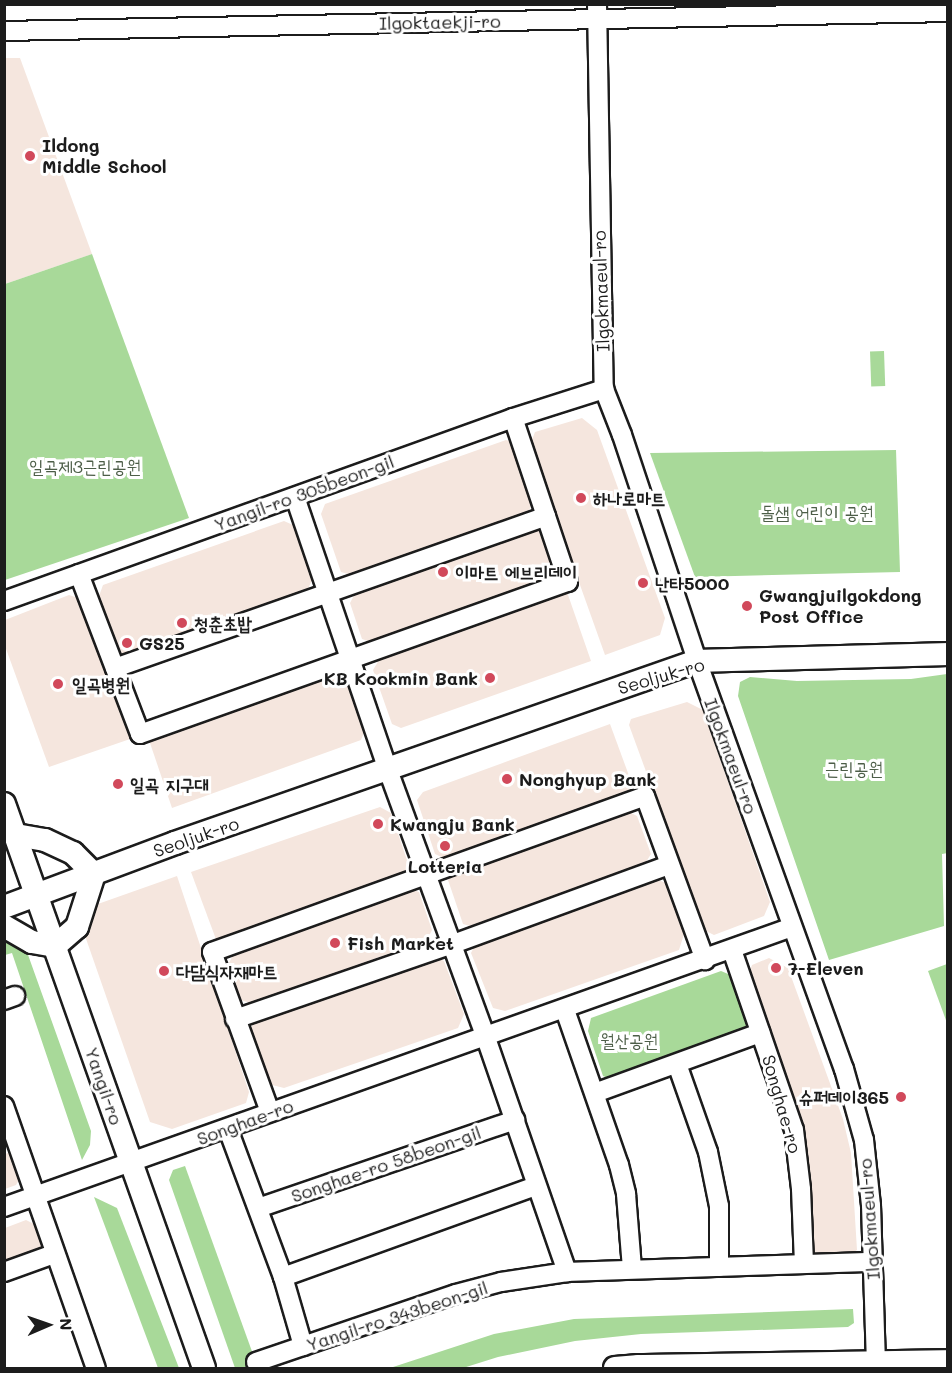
<!DOCTYPE html>
<meta charset="utf-8">
<style>
body{margin:0}
#map{position:relative;width:952px;height:1373px;overflow:hidden;background:#fff;font-family:Mali,"Poor Story",sans-serif}
div>[style]{position:absolute}
[style*='--x']{left:calc(var(--x)*1px);top:calc(var(--y)*1px);width:calc(var(--w)*1px);rotate:calc(var(--a)*1deg)}
.built>*{inset:0;background:#f5e6de}
.green>*{inset:0;background:#a8d999;transform-origin:0 0}
.roads{filter:drop-shadow(2px 0 #1c1c1c) drop-shadow(-2px 0 #1c1c1c) drop-shadow(0 2px #1c1c1c) drop-shadow(0 -2px #1c1c1c)}
.minor>*{height:18px;margin:-9px;padding:0 9px;transform-origin:9px;border-radius:9px;background:#fff}
.major>*{height:22px;margin:-11px;padding:0 11px;transform-origin:11px;border-radius:11px;background:#fff}
.dots>*{width:16px;height:16px;translate:-50% -50%;box-sizing:border-box;border:3px solid #fff;border-radius:50%}
span{translate:-50% -50%;white-space:nowrap;text-align:center;line-height:1.15;-webkit-text-stroke:6px #fff;paint-order:stroke}
.street-label{font-size:18px;color:#1c1c1c}
.poi-label{font-size:18px;color:#1c1c1c;font-weight:700}
.left{translate:0 -50%;text-align:left}
.right{translate:-100% -50%;text-align:right}
.park-label{font-size:18px;color:#4d5e48}
.frame{position:absolute;inset:0;border:6px solid #1c1c1c;pointer-events:none}
.north{position:absolute;left:18px;top:1295px;width:60px;height:60px;-webkit-text-stroke:4px #fff;paint-order:stroke;rotate:88deg;font-size:16px;font-weight:700;line-height:24px;text-align:center;color:#1c1c1c}
.north::after{content:'';display:block;margin:auto;width:21px;height:27px;background:#1c1c1c;clip-path:polygon(50% 0,100% 100%,50% 72%,0 100%)}
</style>
<div id="map">
<div class="built">
<i style="clip-path:polygon(4px 58px,20px 58px,92px 254px,5px 284px)"></i>
<i style="clip-path:polygon(582px 418px,597px 430px,665px 618px,660px 635px,605px 655px,530px 445px,535px 432px)"></i>
<i style="clip-path:polygon(506px 440px,515px 443px,535px 496px,528px 513px,352px 575px,341px 572px,321px 514px,325px 504px)"></i>
<i style="clip-path:polygon(284px 521px,293px 525px,313px 578px,307px 591px,126px 656px,119px 653px,99px 596px,103px 585px)"></i>
<i style="clip-path:polygon(532px 528px,543px 533px,556px 571px,552px 579px,374px 643px,362px 639px,350px 603px,357px 590px)"></i>
<i style="clip-path:polygon(567px 592px,591px 661px,401px 728px,392px 724px,373px 670px,379px 660px)"></i>
<i style="clip-path:polygon(69px 595px,81px 599px,133px 738px,49px 767px,5px 646px,5px 620px)"></i>
<i style="clip-path:polygon(336px 673px,346px 677px,365px 730px,361px 740px,172px 808px,149px 740px)"></i>
<i style="clip-path:polygon(687px 702px,703px 710px,770px 902px,764px 916px,714px 935px,704px 930px,629px 725px,631px 719px)"></i>
<i style="clip-path:polygon(610px 724px,635px 792px,446px 859px,435px 854px,417px 800px,423px 792px)"></i>
<i style="clip-path:polygon(380px 807px,391px 813px,409px 866px,405px 875px,217px 942px,191px 872px)"></i>
<i style="clip-path:polygon(627px 811px,637px 816px,651px 854px,646px 862px,470px 926px,463px 924px,448px 880px,452px 874px)"></i>
<i style="clip-path:polygon(177px 876px,249px 1092px,246px 1103px,172px 1129px,150px 1122px,84px 933px,95px 905px)"></i>
<i style="clip-path:polygon(653px 878px,666px 883px,684px 934px,679px 950px,505px 1011px,493px 1008px,471px 953px,476px 943px)"></i>
<i style="clip-path:polygon(408px 888px,419px 892px,432px 930px,427px 940px,251px 1003px,240px 1000px,228px 965px,236px 949px)"></i>
<i style="clip-path:polygon(432px 956px,444px 961px,464px 1014px,458px 1028px,284px 1088px,272px 1085px,250px 1030px,255px 1020px)"></i>
<i style="clip-path:polygon(769px 958px,788px 968px,843px 1119px,851px 1153px,857px 1250px,845px 1258px,822px 1259px,812px 1250px,808px 1159px,802px 1128px,749px 973px,752px 965px)"></i>
<i style="clip-path:polygon(8px 1153px,13px 1155px,20px 1178px,16px 1185px,5px 1189px,5px 1154px)"></i>
<i style="clip-path:polygon(26px 1220px,34px 1224px,43px 1245px,40px 1250px,5px 1263px,5px 1228px)"></i>
</div>
<div class="green">
<i style="clip-path:polygon(92px 254px,189px 518px,5px 580px,5px 284px)"></i>
<i style="left:884px;top:351px;width:35px;height:14px;rotate:88deg"></i>
<i style="clip-path:polygon(896px 450px,900px 572px,695px 577px,650px 453px)"></i>
<i style="clip-path:polygon(947px 674px,948px 853px,942px 854px,944px 926px,829px 960px,738px 696px,740px 682px,750px 677px,797px 681px,911px 679px)"></i>
<i style="clip-path:polygon(5px 941px,17px 943px,27px 952px,91px 1131px,90px 1145px,82px 1160px,12px 953px,5px 955px)"></i>
<i style="clip-path:polygon(947px 964px,948px 964px,947px 1023px,928px 971px)"></i>
<i style="clip-path:polygon(721px 971px,733px 976px,749px 1021px,745px 1032px,615px 1081px,603px 1076px,588px 1031px,591px 1018px)"></i>
<i style="clip-path:polygon(185px 1166px,258px 1368px,235px 1368px,169px 1180px,173px 1170px)"></i>
<i style="clip-path:polygon(94px 1197px,117px 1208px,179px 1368px,158px 1368px)"></i>
<i style="clip-path:polygon(853px 1309px,854px 1323px,848px 1327px,641px 1334px,575px 1341px,498px 1357px,463px 1368px,390px 1368px,494px 1334px,574px 1319px)"></i>
</div>
<div class="roads">
<div class="minor">
<i style="--x:597;--y:4;--w:385;--a:89"></i>
<i style="--x:604;--y:389;--w:49;--a:68.6"></i>
<i style="--x:622;--y:435;--w:238;--a:71.6"></i>
<i style="--x:697;--y:661;--w:434;--a:70.2"></i>
<i style="--x:844;--y:1069;--w:74;--a:74.3"></i>
<i style="--x:864;--y:1140;--w:65;--a:83.9"></i>
<i style="--x:871;--y:1205;--w:157;--a:88.2"></i>
<i style="--x:4;--y:31;--w:944;--a:-1.15"></i>
<i style="--x:295;--y:497;--w:288;--a:71.2"></i>
<i style="--x:388;--y:770;--w:285;--a:69.9"></i>
<i style="--x:486;--y:1038;--w:248;--a:70.9"></i>
<i style="--x:79;--y:574;--w:171;--a:69.1"></i>
<i style="--x:140;--y:734;--w:454;--a:-19.6"></i>
<i style="--x:568;--y:582;--w:173;--a:-108.5"></i>
<i style="--x:4;--y:601;--w:541;--a:-19.77"></i>
<i style="--x:513;--y:418;--w:96;--a:-17.7"></i>
<i style="--x:115;--y:668;--w:457;--a:-19.4"></i>
<i style="--x:732;--y:950;--w:190;--a:71"></i>
<i style="--x:794;--y:1130;--w:59;--a:83.2"></i>
<i style="--x:801;--y:1189;--w:74;--a:87.7"></i>
<i style="--x:4;--y:1000;--w:12;--a:-20"></i>
<i style="--x:565;--y:1010;--w:164;--a:70.8"></i>
<i style="--x:619;--y:1165;--w:30;--a:76"></i>
<i style="--x:626;--y:1194;--w:75;--a:85.4"></i>
<i style="--x:235;--y:1019;--w:231;--a:-19"></i>
<i style="--x:453;--y:944;--w:230;--a:-20.1"></i>
<i style="--x:677;--y:1064;--w:93;--a:70.6"></i>
<i style="--x:708;--y:1152;--w:55;--a:78.5"></i>
<i style="--x:719;--y:1206;--w:61;--a:90"></i>
<i style="--x:595;--y:1093;--w:176;--a:-20"></i>
<i style="--x:4;--y:1106;--w:278;--a:70.7"></i>
<i style="--x:270;--y:1112;--w:170;--a:-109.9"></i>
<i style="--x:212;--y:952;--w:460;--a:-19.8"></i>
<i style="--x:645;--y:796;--w:175;--a:69.9"></i>
<i style="--x:228;--y:1129;--w:158;--a:69.6"></i>
<i style="--x:283;--y:1277;--w:72;--a:73.8"></i>
<i style="--x:4;--y:1207;--w:836;--a:-19.56"></i>
<i style="--x:258;--y:1208;--w:272;--a:-18.9"></i>
<i style="--x:4;--y:1272;--w:53;--a:-19.8"></i>
<i style="--x:283;--y:1277;--w:269;--a:-19.8"></i>
<i style="--x:256;--y:1362;--w:211;--a:-18.8"></i>
<i style="--x:456;--y:1294;--w:47;--a:-14.9"></i>
<i style="--x:501;--y:1282;--w:67;--a:-8.6"></i>
<i style="--x:567;--y:1272;--w:306;--a:-1.9"></i>
</div>
<div class="major">
<i style="--x:4;--y:804;--w:598;--a:70.47"></i>
<i style="--x:16;--y:835;--w:29;--a:10"></i>
<i style="--x:45;--y:840;--w:31;--a:25"></i>
<i style="--x:73;--y:853;--w:30;--a:45"></i>
<i style="--x:4;--y:907;--w:183;--a:-20.5"></i>
<i style="--x:175;--y:843;--w:553;--a:-19.22"></i>
<i style="--x:697;--y:661;--w:251;--a:-1.6"></i>
<i style="--x:4;--y:926;--w:32;--a:30"></i>
<i style="--x:32;--y:942;--w:23;--a:10"></i>
<i style="--x:55;--y:946;--w:29;--a:-41"></i>
<i style="--x:77;--y:927;--w:56;--a:-72.2"></i>
<i style="--x:615;--y:1368;--w:24;--a:-5"></i>
<i style="--x:639;--y:1366;--w:309;--a:-0.9"></i>
</div>
</div>
<div class="dots">
<i style="left:30px;top:156px;background:#d1495b"></i>
<i style="left:581px;top:498px;background:#d1495b"></i>
<i style="left:443px;top:572px;background:#d1495b"></i>
<i style="left:643px;top:583px;background:#d1495b"></i>
<i style="left:747px;top:606px;background:#d1495b"></i>
<i style="left:182px;top:623px;background:#d1495b"></i>
<i style="left:127px;top:643px;background:#d1495b"></i>
<i style="left:490px;top:678px;background:#d1495b"></i>
<i style="left:58px;top:684px;background:#d1495b"></i>
<i style="left:507px;top:779px;background:#d1495b"></i>
<i style="left:118px;top:784px;background:#d1495b"></i>
<i style="left:378px;top:824px;background:#d1495b"></i>
<i style="left:445px;top:846px;background:#d1495b"></i>
<i style="left:335px;top:943px;background:#d1495b"></i>
<i style="left:776px;top:968px;background:#d1495b"></i>
<i style="left:164px;top:971px;background:#d1495b"></i>
<i style="left:901px;top:1097px;background:#d1495b"></i>
</div>
<div class="street-label">
<span style="left:440px;top:22px;rotate:-1deg">Ilgoktaekji-ro</span>
<span style="left:601px;top:291px;rotate:-92deg">Ilgokmaeul-ro</span>
<span style="left:304px;top:493px;rotate:-20deg">Yangil-ro 305beon-gil</span>
<span style="left:661px;top:676px;rotate:-16deg">Seoljuk-ro</span>
<span style="left:731px;top:756px;rotate:70deg">Ilgokmaeul-ro</span>
<span style="left:196px;top:837px;rotate:-19deg">Seoljuk-ro</span>
<span style="left:104px;top:1086px;rotate:71deg">Yangil-ro</span>
<span style="left:782px;top:1104px;rotate:74deg">Songhae-ro</span>
<span style="left:245px;top:1122px;rotate:-20deg">Songhae-ro</span>
<span style="left:386px;top:1164px;rotate:-19deg">Songhae-ro 58beon-gil</span>
<span style="left:869px;top:1219px;rotate:-94deg">Ilgokmaeul-ro</span>
<span style="left:397px;top:1316px;rotate:-18deg">Yangil-ro 343beon-gil</span>
</div>
<div class="poi-label">
<span class="left" style="left:42px;top:156px">Ildong<br>Middle School</span>
<span class="left" style="left:593px;top:498px">하나로마트</span>
<span class="left" style="left:455px;top:572px">이마트 에브리데이</span>
<span class="left" style="left:655px;top:583px">난타5000</span>
<span class="left" style="left:759px;top:606px">Gwangjuilgokdong<br>Post Office</span>
<span class="left" style="left:194px;top:623px">청춘초밥</span>
<span class="left" style="left:139px;top:643px">GS25</span>
<span class="right" style="left:478px;top:678px">KB Kookmin Bank</span>
<span class="left" style="left:72px;top:684px">일곡병원</span>
<span class="left" style="left:519px;top:779px">Nonghyup Bank</span>
<span class="left" style="left:130px;top:784px">일곡 지구대</span>
<span class="left" style="left:390px;top:824px">Kwangju Bank</span>
<span style="left:445px;top:866px">Lotteria</span>
<span class="left" style="left:347px;top:943px">Fish Market</span>
<span class="left" style="left:788px;top:968px">7-Eleven</span>
<span class="left" style="left:176px;top:971px">다담식자재마트</span>
<span class="right" style="left:889px;top:1097px">슈퍼데이365</span>
</div>
<div class="park-label">
<span style="left:85px;top:466px">일곡제3근린공원</span>
<span style="left:817px;top:512px">돌샘 어린이 공원</span>
<span style="left:854px;top:768px">근린공원</span>
<span style="left:629px;top:1040px">월산공원</span>
</div>
<div class="frame"></div>
<div class="north">N</div>
</div>
